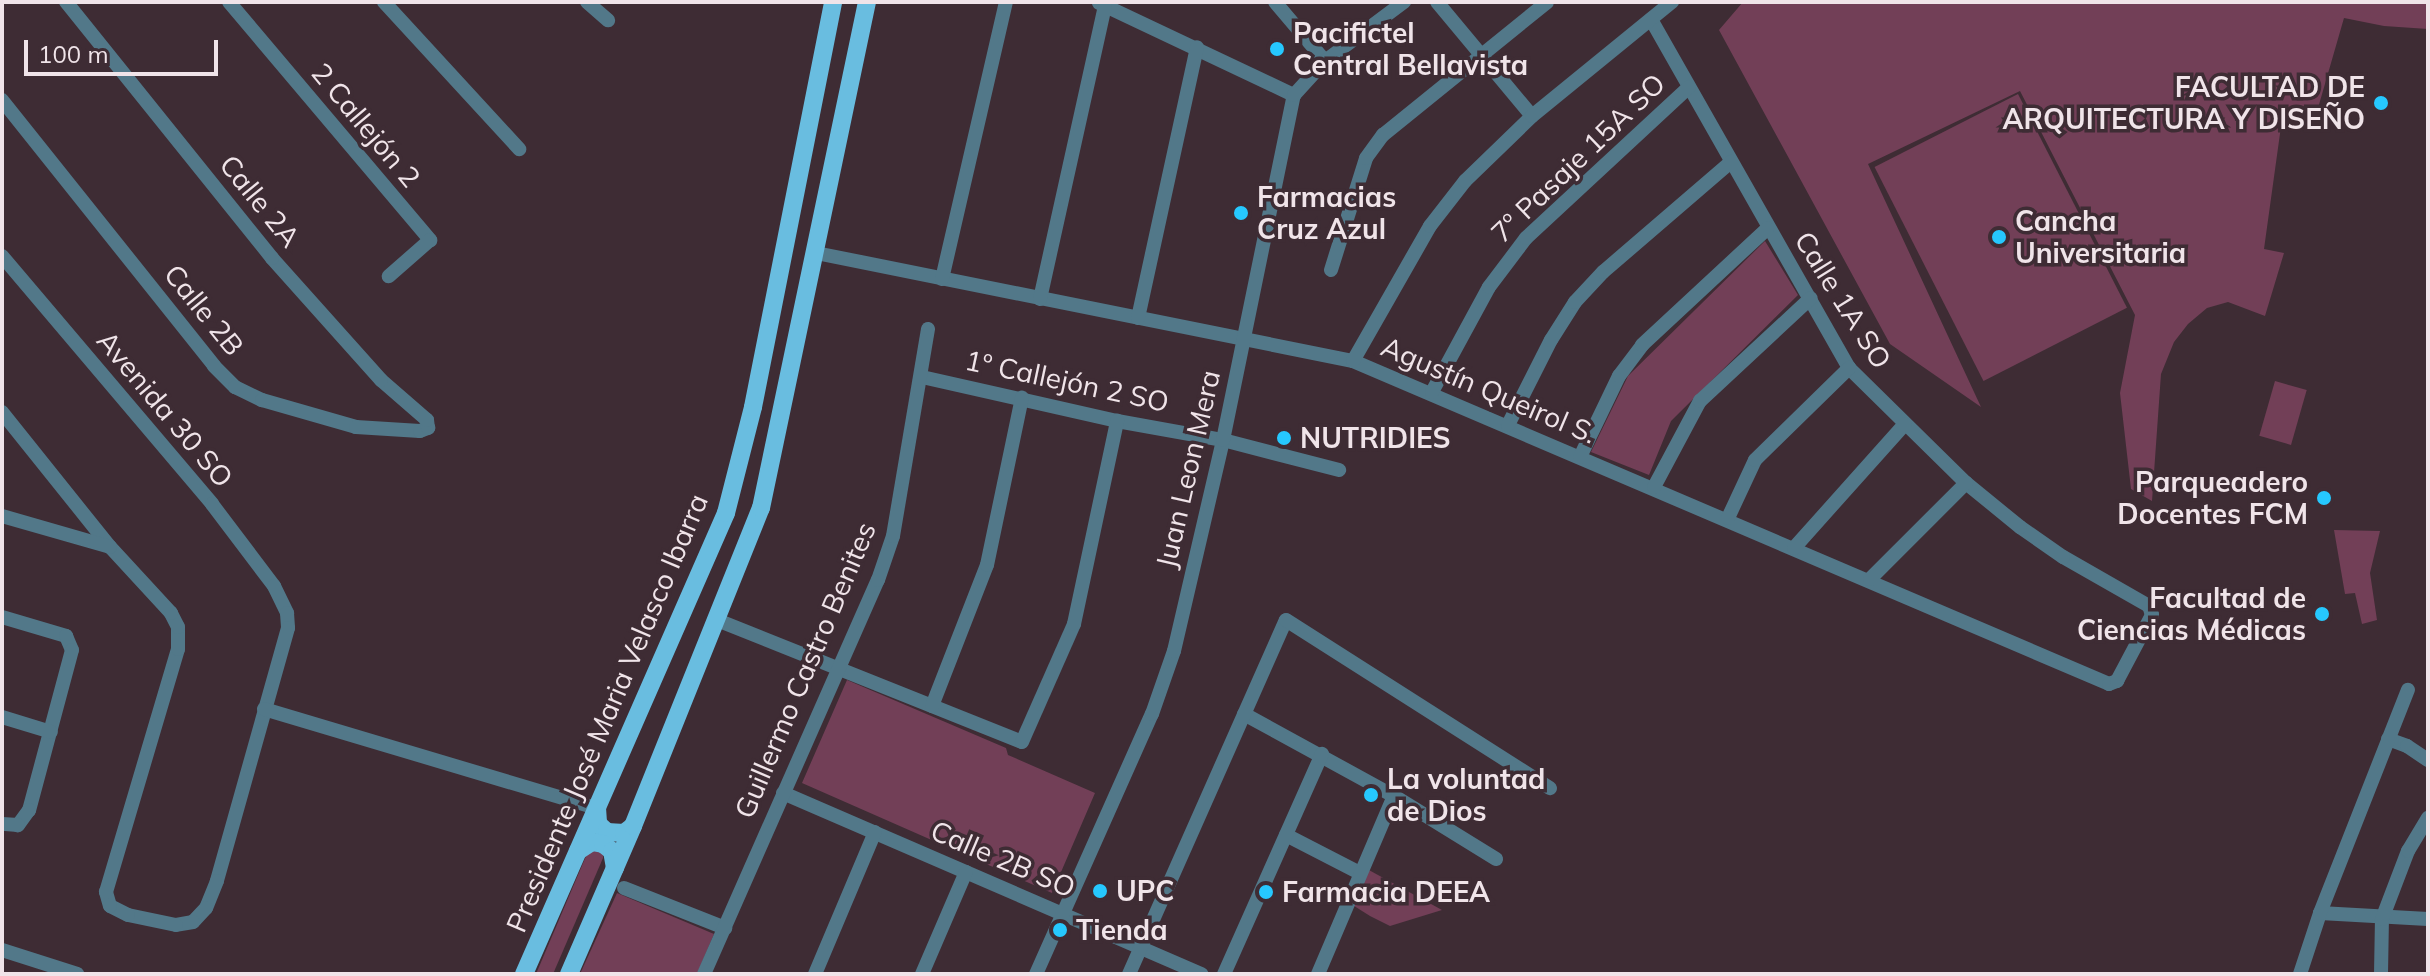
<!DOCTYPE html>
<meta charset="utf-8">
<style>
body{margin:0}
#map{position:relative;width:2430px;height:976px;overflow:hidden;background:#3e2c34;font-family:Mulish,sans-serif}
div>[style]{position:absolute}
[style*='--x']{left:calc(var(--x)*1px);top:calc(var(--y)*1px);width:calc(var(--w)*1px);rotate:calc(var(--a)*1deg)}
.green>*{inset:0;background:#723f57;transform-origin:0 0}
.minor>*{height:14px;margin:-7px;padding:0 7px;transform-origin:7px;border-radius:7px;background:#527889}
.major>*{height:18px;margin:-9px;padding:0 9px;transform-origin:9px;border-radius:9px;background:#69bde0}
.dots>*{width:22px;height:22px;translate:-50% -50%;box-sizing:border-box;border:4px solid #3e2c34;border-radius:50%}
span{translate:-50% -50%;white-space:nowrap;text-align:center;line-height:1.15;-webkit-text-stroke:7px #3e2c34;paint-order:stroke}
.poi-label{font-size:28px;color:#f0e4e9;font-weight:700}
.left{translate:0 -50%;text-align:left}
.right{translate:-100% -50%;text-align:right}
.street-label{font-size:28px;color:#f0e4e9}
.frame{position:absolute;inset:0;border:4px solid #f0e4e9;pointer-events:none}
.scale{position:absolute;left:24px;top:40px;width:194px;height:36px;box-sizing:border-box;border:4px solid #f0e4e9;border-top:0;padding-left:10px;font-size:24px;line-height:28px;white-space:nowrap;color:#f0e4e9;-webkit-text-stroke:6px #3e2c34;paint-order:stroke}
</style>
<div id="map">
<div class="green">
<i style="clip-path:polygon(1743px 2px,2428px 2px,2428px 29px,2384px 26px,2344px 18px,2316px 115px,2283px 112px,2264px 249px,2284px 253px,2265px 316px,2228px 302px,2207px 308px,2188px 324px,2174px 342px,2161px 374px,2152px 501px,2131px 489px,2120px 393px,2135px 315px,2020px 91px,1868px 164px,1981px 407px,1890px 344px,1719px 30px)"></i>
<i style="left:2018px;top:94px;width:240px;height:161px;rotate:63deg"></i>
<i style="clip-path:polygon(1765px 241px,1798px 295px,1671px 421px,1649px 475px,1591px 452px,1628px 376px)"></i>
<i style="left:2275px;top:381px;width:33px;height:57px;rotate:16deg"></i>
<i style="clip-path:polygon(2334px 530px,2380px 531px,2370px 573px,2377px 620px,2362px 624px,2355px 593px,2345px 594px)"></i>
<i style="clip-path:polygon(847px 680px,1006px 748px,1008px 755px,1095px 793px,1052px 893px,802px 783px)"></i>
<i style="clip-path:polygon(589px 849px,603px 853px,603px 858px,553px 974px,536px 974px)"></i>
<i style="clip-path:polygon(1367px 869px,1442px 910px,1390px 926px,1370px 916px,1351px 904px)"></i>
<i style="clip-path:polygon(617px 893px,714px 934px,697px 974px,580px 974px)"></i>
</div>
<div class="minor">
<i style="--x:229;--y:2;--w:312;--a:49.8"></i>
<i style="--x:430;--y:240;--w:55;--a:138.7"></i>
<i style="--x:384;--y:2;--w:200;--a:47.4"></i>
<i style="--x:587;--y:2;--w:28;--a:41"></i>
<i style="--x:1275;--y:2;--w:77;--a:49.7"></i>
<i style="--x:1437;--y:2;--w:148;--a:50.2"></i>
<i style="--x:1099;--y:3;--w:216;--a:25.3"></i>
<i style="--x:2;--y:100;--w:340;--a:51.4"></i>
<i style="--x:214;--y:366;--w:30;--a:45"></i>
<i style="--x:235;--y:387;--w:30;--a:26"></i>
<i style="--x:262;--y:400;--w:98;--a:16"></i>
<i style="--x:356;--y:427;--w:64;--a:3.6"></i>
<i style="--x:420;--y:431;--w:9;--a:-21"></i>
<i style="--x:428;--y:428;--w:8;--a:-97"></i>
<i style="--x:427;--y:420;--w:61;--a:-139"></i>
<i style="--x:381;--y:380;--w:164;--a:-131.8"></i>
<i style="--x:272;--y:258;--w:329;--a:-128.8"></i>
<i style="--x:816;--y:253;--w:548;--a:11.37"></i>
<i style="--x:1353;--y:361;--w:822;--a:23.13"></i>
<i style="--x:2109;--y:684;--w:9;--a:-21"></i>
<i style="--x:2117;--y:681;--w:75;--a:-62.1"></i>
<i style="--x:2152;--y:615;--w:9;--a:-108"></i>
<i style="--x:2149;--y:606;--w:99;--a:-150.3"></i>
<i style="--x:2063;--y:557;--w:52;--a:-145.1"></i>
<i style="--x:2020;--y:527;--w:70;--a:-140.8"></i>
<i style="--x:1966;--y:483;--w:164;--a:-135.5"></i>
<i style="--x:1849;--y:368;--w:401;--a:-119.6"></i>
<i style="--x:2;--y:256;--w:325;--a:49.7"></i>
<i style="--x:212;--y:504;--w:103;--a:52.9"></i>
<i style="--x:274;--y:586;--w:30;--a:64"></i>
<i style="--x:287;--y:613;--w:15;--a:86"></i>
<i style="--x:288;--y:628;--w:263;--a:105.7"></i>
<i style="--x:217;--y:881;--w:29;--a:112"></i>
<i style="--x:206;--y:908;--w:19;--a:133"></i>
<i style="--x:193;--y:922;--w:17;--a:170"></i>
<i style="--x:176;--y:925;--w:49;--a:-168.2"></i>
<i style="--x:128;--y:915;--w:20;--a:-153"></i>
<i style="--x:110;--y:906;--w:15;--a:-106"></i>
<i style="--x:106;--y:892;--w:253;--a:-73.5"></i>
<i style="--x:178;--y:649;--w:22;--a:-90"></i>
<i style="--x:178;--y:627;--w:16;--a:-117"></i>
<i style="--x:171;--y:613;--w:90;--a:-132.7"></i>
<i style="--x:110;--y:547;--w:173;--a:-128.7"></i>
<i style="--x:1331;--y:270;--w:117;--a:-72.6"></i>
<i style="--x:1366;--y:158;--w:29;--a:-54"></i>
<i style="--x:1383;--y:135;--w:211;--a:-39"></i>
<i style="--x:942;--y:279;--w:284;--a:-77"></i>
<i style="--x:1040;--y:299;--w:300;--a:-77.5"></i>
<i style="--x:1138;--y:318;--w:277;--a:-77.7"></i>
<i style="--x:1353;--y:361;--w:155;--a:-60.3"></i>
<i style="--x:1430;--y:226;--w:57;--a:-52.1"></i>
<i style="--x:1465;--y:181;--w:93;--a:-44.1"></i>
<i style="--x:1532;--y:116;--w:181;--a:-39.2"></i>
<i style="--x:922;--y:377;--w:200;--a:12.7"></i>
<i style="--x:1117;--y:421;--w:108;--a:10.2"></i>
<i style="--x:1223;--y:440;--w:120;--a:14.5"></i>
<i style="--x:1432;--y:392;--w:119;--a:-61.5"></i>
<i style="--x:1489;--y:287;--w:61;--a:-52.9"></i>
<i style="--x:1526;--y:238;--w:222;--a:-42.8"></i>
<i style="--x:1508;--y:425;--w:95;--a:-63.2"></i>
<i style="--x:1551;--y:340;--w:45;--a:-57.7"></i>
<i style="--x:1575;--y:302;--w:41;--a:-47"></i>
<i style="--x:1603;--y:272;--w:169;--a:-40.7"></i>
<i style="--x:1580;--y:457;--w:90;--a:-64.3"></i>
<i style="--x:1619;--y:376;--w:39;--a:-53"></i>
<i style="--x:1642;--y:345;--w:171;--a:-42.9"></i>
<i style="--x:1654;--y:487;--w:98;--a:-61.9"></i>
<i style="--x:1700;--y:401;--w:151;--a:-42.9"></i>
<i style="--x:2;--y:516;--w:112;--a:16"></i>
<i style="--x:1728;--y:518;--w:64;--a:-65"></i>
<i style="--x:1755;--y:460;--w:132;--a:-44.4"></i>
<i style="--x:1794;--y:548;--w:166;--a:-48.2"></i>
<i style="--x:1870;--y:579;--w:136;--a:-45"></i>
<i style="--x:2;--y:617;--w:67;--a:16.5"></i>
<i style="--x:66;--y:636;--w:15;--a:67"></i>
<i style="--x:72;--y:650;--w:166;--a:105"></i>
<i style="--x:29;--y:810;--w:19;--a:126"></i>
<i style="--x:18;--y:825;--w:16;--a:-176"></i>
<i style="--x:717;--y:620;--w:328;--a:21.8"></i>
<i style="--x:1022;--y:742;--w:129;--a:-66.2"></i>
<i style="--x:1074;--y:624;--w:208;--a:-78"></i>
<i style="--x:932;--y:706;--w:151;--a:-68.7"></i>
<i style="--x:987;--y:565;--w:171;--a:-78.2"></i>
<i style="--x:264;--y:709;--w:347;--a:16.6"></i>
<i style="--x:1244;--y:714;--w:171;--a:28.7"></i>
<i style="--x:1394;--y:796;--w:120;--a:31.7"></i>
<i style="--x:2;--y:717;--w:51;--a:17"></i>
<i style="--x:2388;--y:739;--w:20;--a:20"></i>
<i style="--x:2407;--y:746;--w:25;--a:34"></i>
<i style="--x:783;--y:793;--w:456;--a:23.4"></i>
<i style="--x:1286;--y:835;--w:83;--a:27.2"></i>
<i style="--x:624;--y:888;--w:109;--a:21.6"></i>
<i style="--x:2320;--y:913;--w:108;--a:3.2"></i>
<i style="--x:2;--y:950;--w:79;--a:17.7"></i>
<i style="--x:704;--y:974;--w:431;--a:-66.2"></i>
<i style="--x:878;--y:580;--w:46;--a:-71.2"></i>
<i style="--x:893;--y:536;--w:210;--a:-80.4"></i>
<i style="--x:815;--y:974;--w:154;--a:-67.1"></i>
<i style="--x:922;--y:974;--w:111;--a:-66.7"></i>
<i style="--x:1036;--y:974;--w:285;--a:-66"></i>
<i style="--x:1152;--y:714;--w:67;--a:-70.8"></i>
<i style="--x:1174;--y:651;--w:217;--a:-76.9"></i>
<i style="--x:1223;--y:440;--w:352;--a:-78.4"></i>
<i style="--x:1294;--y:95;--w:46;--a:-47.6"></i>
<i style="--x:1325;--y:61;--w:99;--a:-36.8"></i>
<i style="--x:1129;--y:974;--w:387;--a:-66.1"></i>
<i style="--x:1286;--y:620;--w:313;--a:32.5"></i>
<i style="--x:1224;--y:974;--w:241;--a:-66"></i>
<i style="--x:1318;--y:974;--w:194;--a:-66.9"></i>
<i style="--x:2300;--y:974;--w:64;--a:-71.8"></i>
<i style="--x:2320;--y:913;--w:240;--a:-68.5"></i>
<i style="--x:2381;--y:974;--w:55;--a:-89"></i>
<i style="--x:2382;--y:919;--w:73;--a:-69.1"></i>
<i style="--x:2408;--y:851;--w:39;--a:-59"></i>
</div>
<div class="major">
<i style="--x:597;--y:808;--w:16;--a:86"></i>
<i style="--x:598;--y:824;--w:12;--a:42"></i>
<i style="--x:607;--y:832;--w:17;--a:3"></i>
<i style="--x:624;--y:833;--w:11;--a:-38"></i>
<i style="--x:578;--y:851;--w:17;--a:-33"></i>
<i style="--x:592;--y:842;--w:11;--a:10"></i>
<i style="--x:603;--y:844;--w:11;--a:38"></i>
<i style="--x:612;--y:851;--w:17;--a:80"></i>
<i style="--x:524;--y:974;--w:503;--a:-66.34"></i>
<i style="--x:726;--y:513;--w:109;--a:-75.7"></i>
<i style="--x:753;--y:407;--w:413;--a:-78.8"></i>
<i style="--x:569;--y:974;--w:161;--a:-66.6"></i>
<i style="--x:633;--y:826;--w:343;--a:-68.1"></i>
<i style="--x:761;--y:508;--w:517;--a:-78.17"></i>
</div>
<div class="dots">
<i style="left:1277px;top:49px;background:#26c8fe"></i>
<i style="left:2381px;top:103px;background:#26c8fe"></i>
<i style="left:1241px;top:213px;background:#26c8fe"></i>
<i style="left:1999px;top:237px;background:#26c8fe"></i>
<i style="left:1284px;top:438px;background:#26c8fe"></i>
<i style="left:2324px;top:498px;background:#26c8fe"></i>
<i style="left:2322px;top:614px;background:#26c8fe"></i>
<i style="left:1371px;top:795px;background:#26c8fe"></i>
<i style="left:1100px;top:891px;background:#26c8fe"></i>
<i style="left:1266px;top:892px;background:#26c8fe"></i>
<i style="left:1060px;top:930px;background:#26c8fe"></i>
</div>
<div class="poi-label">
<span class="left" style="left:1293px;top:49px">Pacifictel<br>Central Bellavista</span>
<span class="right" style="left:2365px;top:103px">FACULTAD DE<br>ARQUITECTURA Y DISEÑO</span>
<span class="left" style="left:1257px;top:213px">Farmacias<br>Cruz Azul</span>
<span class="left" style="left:2015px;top:237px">Cancha<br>Universitaria</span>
<span class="left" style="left:1300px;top:438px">NUTRIDIES</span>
<span class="right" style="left:2308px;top:498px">Parqueadero<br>Docentes FCM</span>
<span class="right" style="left:2306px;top:614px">Facultad de<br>Ciencias Médicas</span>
<span class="left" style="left:1387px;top:795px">La voluntad<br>de Dios</span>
<span class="left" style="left:1116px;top:891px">UPC</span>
<span class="left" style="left:1282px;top:892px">Farmacia DEEA</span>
<span class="left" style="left:1076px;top:930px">Tienda</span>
</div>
<div class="street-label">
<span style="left:366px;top:125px;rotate:50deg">2 Callejón 2</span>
<span style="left:1578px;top:158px;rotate:-44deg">7º Pasaje 15A SO</span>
<span style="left:260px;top:201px;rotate:51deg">Calle 2A</span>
<span style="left:1843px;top:300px;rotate:58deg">Calle 1A SO</span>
<span style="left:204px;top:310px;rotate:51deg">Calle 2B</span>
<span style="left:1067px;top:381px;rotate:12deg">1º Callejón 2 SO</span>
<span style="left:1489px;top:390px;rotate:23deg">Agustín Queirol S.</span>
<span style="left:165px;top:409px;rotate:50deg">Avenida 30 SO</span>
<span style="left:1188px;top:469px;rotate:-77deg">Juan Leon Mera</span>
<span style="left:805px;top:670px;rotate:-67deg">Guillermo Castro Benites</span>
<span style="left:607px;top:713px;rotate:-67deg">Presidente José Maria Velasco Ibarra</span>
<span style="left:1003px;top:859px;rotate:23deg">Calle 2B SO</span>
</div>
<div class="frame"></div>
<div class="scale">100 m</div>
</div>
